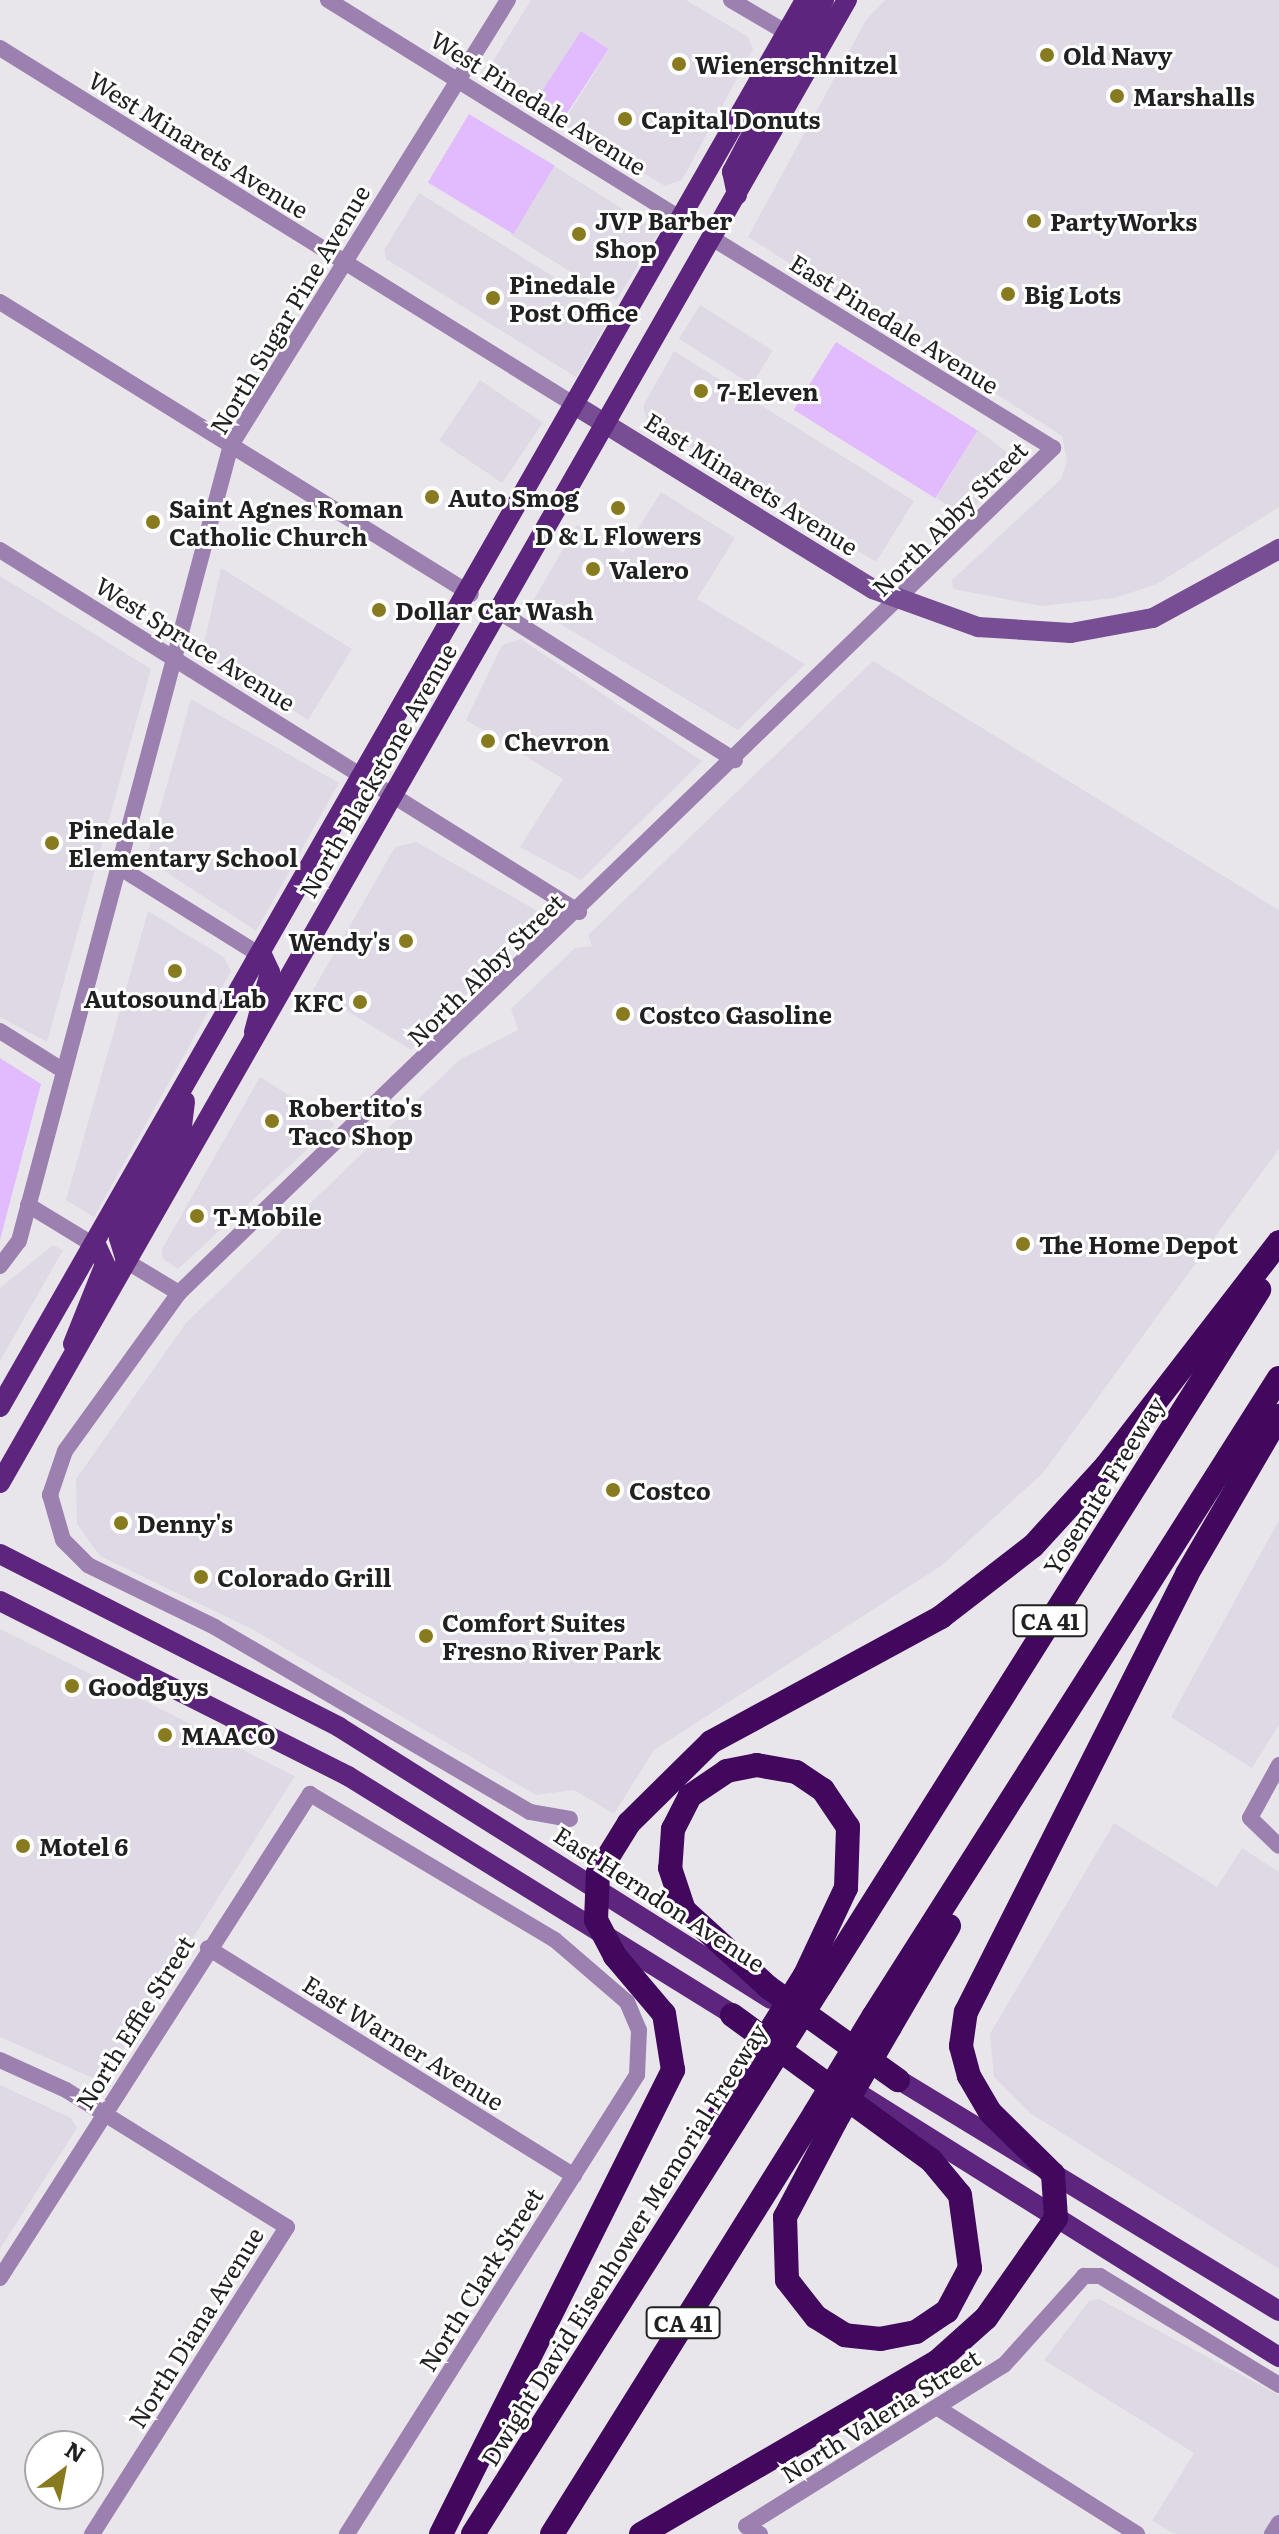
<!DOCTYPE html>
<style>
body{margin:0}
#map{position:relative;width:1279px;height:2534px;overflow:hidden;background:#e9e6eb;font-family:Literata,serif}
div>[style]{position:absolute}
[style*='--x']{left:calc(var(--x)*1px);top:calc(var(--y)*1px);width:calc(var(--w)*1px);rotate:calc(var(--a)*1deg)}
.built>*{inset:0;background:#dfd9e5;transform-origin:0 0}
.green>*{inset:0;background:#e1bbfe;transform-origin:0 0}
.street>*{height:16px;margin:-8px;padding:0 8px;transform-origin:8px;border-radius:8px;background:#9c80b0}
.secondary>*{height:20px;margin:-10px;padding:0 10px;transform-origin:10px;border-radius:10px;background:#774d93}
.primary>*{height:20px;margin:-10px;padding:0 10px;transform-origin:10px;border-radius:10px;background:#5d257d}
.highway>*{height:24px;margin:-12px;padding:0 12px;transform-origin:12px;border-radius:12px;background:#41085d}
.highway-bridge>*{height:24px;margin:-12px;padding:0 12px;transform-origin:12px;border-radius:12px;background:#41085d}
.dots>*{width:22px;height:22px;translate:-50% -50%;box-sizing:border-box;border:4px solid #fff;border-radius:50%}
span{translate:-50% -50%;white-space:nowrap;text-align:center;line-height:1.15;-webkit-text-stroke:6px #fff;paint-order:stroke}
.shield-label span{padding:2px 6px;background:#fff;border:2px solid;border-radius:6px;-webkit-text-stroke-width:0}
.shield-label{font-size:22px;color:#212022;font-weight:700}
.poi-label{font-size:24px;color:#212022;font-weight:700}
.left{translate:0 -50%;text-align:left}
.right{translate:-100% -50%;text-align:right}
.street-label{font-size:24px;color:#212022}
.north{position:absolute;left:24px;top:2430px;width:80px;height:80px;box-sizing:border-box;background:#fff;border:2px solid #a6a6a7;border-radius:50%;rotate:32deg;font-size:22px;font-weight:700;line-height:32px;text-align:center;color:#212022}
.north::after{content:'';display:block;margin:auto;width:28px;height:36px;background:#877a1f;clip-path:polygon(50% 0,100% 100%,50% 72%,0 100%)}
</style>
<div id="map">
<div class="built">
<i style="clip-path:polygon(531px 0,686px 0,748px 37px,753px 49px,682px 180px,665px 186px,562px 125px,609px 49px,581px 31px,534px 108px,492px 81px,490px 66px)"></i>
<i style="clip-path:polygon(885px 0,1279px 0,1279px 507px,1157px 584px,1115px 598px,1041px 606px,953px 589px,952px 580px,1061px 479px,1067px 461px,1062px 436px,748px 237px,866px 20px)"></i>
<i style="left:554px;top:166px;width:124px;height:81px;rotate:32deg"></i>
<i style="clip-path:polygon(419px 193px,612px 313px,576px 377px,386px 259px,384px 250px)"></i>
<i style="left:700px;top:305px;width:86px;height:40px;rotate:32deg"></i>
<i style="clip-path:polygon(674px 351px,914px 501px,876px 562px,647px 421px,643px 406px)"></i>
<i style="left:480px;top:380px;width:76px;height:73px;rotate:34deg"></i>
<i style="clip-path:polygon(978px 430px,1020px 462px,965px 516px,936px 498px)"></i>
<i style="clip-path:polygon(661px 492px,735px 538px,697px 599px,805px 664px,738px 730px,530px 606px,577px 525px,623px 553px)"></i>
<i style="clip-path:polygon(221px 568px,352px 649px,308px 720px,202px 652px)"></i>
<i style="clip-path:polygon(0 576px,151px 669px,47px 1042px,0 1017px)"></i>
<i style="clip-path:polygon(521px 639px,702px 761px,581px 880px,520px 847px,563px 779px,466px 720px,502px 645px)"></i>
<i style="clip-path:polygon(873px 661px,1279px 910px,1279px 1149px,1043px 1473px,941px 1566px,654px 1750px,614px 1814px,574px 1790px,536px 1795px,252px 1629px,100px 1556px,77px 1524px,76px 1479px,186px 1323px,459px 1060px,518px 1030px,511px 1009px,575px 948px,592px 946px,588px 935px)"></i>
<i style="clip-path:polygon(191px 699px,339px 783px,256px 931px,146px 859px)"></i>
<i style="clip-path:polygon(416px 842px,545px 915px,411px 1050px,313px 990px,395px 847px)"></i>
<i style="clip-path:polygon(148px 911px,224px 957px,231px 971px,94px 1217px,66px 1200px)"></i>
<i style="clip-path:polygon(260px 1077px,335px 1124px,178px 1269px,163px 1259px,162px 1249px)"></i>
<i style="clip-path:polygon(53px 1245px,63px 1250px,0 1361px,0 1288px)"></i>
<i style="clip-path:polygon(1279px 1520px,1279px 1725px,1252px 1768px,1171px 1717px)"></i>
<i style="clip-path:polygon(0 1629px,295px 1776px,102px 2082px,0 2037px)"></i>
<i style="clip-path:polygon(1114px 1823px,1217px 1887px,1242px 1848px,1279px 1872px,1279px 2269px,1030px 2113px,994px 2077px,990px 2034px)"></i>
<i style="clip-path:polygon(0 2085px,71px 2118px,77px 2128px,0 2249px)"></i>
<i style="clip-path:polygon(1099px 2299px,1279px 2395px,1279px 2534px,1175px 2534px,1152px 2521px,1194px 2453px,1044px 2360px,1089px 2301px)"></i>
</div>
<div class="green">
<i style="left:581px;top:31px;width:33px;height:90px;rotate:33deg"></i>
<i style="left:469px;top:114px;width:100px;height:80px;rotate:31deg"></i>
<i style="left:836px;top:342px;width:167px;height:80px;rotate:32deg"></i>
<i style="clip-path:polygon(0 1058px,41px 1084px,0 1240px)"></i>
</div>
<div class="street">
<i style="--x:328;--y:0;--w:418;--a:31.8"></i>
<i style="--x:731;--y:0;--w:65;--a:30.5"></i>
<i style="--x:0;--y:48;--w:680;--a:31.84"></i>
<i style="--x:0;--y:302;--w:554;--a:31.8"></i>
<i style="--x:0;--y:550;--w:683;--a:32.01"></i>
<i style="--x:498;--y:611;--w:280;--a:32.2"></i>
<i style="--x:117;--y:866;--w:172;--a:31.9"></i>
<i style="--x:0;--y:1031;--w:75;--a:32"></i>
<i style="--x:28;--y:1205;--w:81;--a:31.3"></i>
<i style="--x:126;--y:1261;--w:62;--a:31.1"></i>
<i style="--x:0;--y:1266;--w:31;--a:-53"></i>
<i style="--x:19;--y:1241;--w:824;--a:-75.09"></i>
<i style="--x:231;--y:445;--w:524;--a:-58.1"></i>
<i style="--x:1279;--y:1765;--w:60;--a:118.7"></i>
<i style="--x:1250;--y:1818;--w:40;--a:44"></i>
<i style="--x:570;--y:1819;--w:41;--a:-170.1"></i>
<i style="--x:530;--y:1812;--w:365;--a:-149.6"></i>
<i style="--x:215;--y:1627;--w:141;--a:-154"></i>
<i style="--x:88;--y:1565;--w:35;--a:-135"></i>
<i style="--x:63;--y:1540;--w:47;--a:-106.1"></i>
<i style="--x:50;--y:1495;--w:46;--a:-71.2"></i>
<i style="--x:65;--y:1451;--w:195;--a:-54.2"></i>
<i style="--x:179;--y:1293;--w:1216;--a:-44.03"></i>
<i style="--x:1053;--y:448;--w:400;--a:-148.4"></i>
<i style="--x:208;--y:1948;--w:431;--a:31.9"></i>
<i style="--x:0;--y:2060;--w:72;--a:24.4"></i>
<i style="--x:66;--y:2090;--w:260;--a:31.8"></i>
<i style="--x:287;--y:2227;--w:364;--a:122.4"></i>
<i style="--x:0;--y:2278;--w:575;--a:-57.36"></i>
<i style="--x:310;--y:1794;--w:285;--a:30.8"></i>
<i style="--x:555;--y:1940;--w:95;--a:40.7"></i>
<i style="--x:627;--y:2002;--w:30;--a:67"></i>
<i style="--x:639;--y:2030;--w:45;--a:92.5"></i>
<i style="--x:637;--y:2075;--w:543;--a:122.29"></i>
<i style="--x:941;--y:2410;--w:232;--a:32.3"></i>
<i style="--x:760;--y:2534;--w:16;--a:-150"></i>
<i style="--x:746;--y:2526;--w:304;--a:-32"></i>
<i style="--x:1004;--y:2365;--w:120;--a:-48"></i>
<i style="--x:1084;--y:2276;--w:16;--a:0"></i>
<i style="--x:1100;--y:2276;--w:210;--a:31.3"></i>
<i style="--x:1272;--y:2534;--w:13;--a:-58"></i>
</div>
<div class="secondary">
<i style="--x:578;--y:407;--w:347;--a:31.7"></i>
<i style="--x:873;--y:589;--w:112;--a:19.9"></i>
<i style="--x:978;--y:627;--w:93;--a:3.7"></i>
<i style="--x:1071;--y:633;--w:83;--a:-10.4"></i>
<i style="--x:1153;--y:618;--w:144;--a:-28.7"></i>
</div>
<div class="primary">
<i style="--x:815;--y:57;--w:21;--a:-121"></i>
<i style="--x:804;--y:39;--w:44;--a:-62.9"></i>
<i style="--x:737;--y:195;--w:24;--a:-102"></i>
<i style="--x:732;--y:172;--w:131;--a:-62.3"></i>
<i style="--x:793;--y:56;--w:24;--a:-105"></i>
<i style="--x:254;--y:1032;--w:62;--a:-75.1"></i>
<i style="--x:270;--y:972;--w:17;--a:-115"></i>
<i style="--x:126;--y:1261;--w:24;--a:-107"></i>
<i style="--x:119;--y:1238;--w:129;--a:-60.6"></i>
<i style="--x:182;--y:1126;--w:25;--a:-83"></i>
<i style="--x:73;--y:1344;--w:86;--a:-68.2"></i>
<i style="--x:105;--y:1264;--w:19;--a:-115"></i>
<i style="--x:0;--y:1407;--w:1621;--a:-60.22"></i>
<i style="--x:0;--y:1483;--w:1708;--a:-60.27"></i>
<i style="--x:0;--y:1554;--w:381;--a:27"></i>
<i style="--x:339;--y:1727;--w:510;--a:32.2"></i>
<i style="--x:0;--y:1601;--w:390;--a:26.7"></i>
<i style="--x:348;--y:1776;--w:466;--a:31.8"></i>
<i style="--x:886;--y:2072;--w:460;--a:31.3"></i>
<i style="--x:853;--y:2090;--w:503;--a:32.08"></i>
</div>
<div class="highway">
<i style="--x:805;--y:1975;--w:96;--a:-64.8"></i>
<i style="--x:846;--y:1888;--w:61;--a:-88.1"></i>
<i style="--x:848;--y:1827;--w:45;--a:-124"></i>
<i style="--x:823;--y:1790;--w:32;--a:-146"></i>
<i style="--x:796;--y:1772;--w:40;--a:-170"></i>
<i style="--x:757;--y:1765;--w:31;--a:169"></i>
<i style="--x:727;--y:1771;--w:45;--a:146"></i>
<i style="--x:690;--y:1796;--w:37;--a:117"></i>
<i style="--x:673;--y:1829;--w:39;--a:94"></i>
<i style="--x:670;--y:1868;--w:44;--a:71.6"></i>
<i style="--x:684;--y:1910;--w:114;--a:42.5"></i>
<i style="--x:768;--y:1987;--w:160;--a:35.6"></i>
<i style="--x:821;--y:1985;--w:822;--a:-57.78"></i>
<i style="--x:732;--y:2015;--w:246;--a:36.1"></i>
<i style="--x:931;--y:2160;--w:45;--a:50.4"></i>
<i style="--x:960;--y:2195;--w:74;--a:82.2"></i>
<i style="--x:970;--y:2268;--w:49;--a:118.1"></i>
<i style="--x:947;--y:2311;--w:37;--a:146"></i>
<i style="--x:916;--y:2332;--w:36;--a:169"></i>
<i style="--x:881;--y:2339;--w:36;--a:-174"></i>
<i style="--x:845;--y:2335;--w:34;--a:-148"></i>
<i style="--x:816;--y:2317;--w:47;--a:-128.1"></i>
<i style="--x:787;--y:2280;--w:63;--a:-91.8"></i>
<i style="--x:785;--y:2217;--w:107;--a:-62.2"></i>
<i style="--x:873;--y:2017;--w:757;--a:-57.57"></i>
<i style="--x:890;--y:2027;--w:117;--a:-59.7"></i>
<i style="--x:714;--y:2124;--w:61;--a:-59.7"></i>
<i style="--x:441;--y:2534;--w:519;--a:-63.43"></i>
<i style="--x:673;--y:2070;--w:57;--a:-99.1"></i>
<i style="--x:664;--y:2014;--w:76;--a:-130.2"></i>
<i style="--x:615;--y:1956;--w:41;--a:-117.8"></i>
<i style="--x:596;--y:1920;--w:47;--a:-87.6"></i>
<i style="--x:598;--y:1873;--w:59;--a:-58.2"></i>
<i style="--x:629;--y:1823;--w:115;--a:-44.6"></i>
<i style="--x:711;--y:1742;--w:262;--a:-28.5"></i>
<i style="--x:941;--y:1617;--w:116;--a:-37.7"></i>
<i style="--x:1033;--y:1546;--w:108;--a:-47.6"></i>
<i style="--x:1106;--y:1466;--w:283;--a:-52.3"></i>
<i style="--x:473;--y:2534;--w:536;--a:-57.64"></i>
<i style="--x:552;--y:2534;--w:496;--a:-58"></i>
<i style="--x:641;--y:2534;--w:344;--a:-30.2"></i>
<i style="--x:938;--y:2361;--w:64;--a:-41.9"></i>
<i style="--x:986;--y:2318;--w:122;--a:-55"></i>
<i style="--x:1056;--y:2218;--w:44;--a:-93.9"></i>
<i style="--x:1053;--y:2174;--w:88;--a:-135.5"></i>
<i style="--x:990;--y:2112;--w:42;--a:-120.3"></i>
<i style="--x:969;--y:2076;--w:31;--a:-105"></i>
<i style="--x:961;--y:2046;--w:34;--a:-82"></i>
<i style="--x:966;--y:2012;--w:491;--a:-63.2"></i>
<i style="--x:1187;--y:1574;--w:183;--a:-59.8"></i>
</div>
<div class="highway-bridge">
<i style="--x:745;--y:2071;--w:113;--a:-58"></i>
<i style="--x:760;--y:2081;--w:114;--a:-57.6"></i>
<i style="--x:815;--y:2113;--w:112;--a:-58.9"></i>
<i style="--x:835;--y:2122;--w:110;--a:-59.9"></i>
</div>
<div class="dots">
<i style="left:1047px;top:55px;background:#877a1f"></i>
<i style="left:679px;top:64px;background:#877a1f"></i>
<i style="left:1117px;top:96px;background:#877a1f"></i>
<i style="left:625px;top:119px;background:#877a1f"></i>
<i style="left:1034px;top:221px;background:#877a1f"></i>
<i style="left:579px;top:234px;background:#877a1f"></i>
<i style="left:1008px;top:294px;background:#877a1f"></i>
<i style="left:493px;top:298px;background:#877a1f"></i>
<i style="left:701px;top:391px;background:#877a1f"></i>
<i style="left:432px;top:497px;background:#877a1f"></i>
<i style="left:618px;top:508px;background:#877a1f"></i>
<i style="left:153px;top:522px;background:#877a1f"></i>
<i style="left:593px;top:569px;background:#877a1f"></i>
<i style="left:379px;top:610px;background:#877a1f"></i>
<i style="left:488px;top:741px;background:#877a1f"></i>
<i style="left:52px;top:843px;background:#877a1f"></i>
<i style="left:406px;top:941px;background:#877a1f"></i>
<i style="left:175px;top:971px;background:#877a1f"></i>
<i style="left:360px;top:1002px;background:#877a1f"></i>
<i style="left:623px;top:1014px;background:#877a1f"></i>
<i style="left:272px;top:1121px;background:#877a1f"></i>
<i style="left:197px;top:1216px;background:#877a1f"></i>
<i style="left:1023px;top:1244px;background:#877a1f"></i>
<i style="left:613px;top:1490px;background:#877a1f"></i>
<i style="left:121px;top:1523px;background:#877a1f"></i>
<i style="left:201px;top:1577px;background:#877a1f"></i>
<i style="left:426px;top:1636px;background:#877a1f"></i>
<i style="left:72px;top:1686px;background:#877a1f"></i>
<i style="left:165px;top:1735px;background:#877a1f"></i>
<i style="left:23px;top:1846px;background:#877a1f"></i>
</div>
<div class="shield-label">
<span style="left:1050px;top:1621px">CA 41</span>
<span style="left:683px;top:2323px">CA 41</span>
</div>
<div class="poi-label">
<span class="left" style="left:1063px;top:55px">Old Navy</span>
<span class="left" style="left:695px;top:64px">Wienerschnitzel</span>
<span class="left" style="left:1133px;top:96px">Marshalls</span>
<span class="left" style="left:641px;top:119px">Capital Donuts</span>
<span class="left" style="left:595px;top:234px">JVP Barber<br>Shop</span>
<span class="left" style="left:1050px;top:221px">PartyWorks</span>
<span class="left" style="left:509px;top:298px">Pinedale<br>Post Office</span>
<span class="left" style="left:1024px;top:294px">Big Lots</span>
<span class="left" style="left:717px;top:391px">7-Eleven</span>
<span class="left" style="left:448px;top:497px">Auto Smog</span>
<span class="left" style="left:169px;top:522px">Saint Agnes Roman<br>Catholic Church</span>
<span style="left:618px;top:535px">D &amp; L Flowers</span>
<span class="left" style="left:609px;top:569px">Valero</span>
<span class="left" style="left:395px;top:610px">Dollar Car Wash</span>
<span class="left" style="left:504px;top:741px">Chevron</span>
<span class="left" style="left:68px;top:843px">Pinedale<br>Elementary School</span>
<span class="right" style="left:390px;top:941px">Wendy's</span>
<span style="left:175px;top:998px">Autosound Lab</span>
<span class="right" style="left:344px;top:1002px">KFC</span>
<span class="left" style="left:639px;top:1014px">Costco Gasoline</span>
<span class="left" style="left:288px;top:1121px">Robertito's<br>Taco Shop</span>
<span class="left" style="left:213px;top:1216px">T-Mobile</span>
<span class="left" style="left:1039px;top:1244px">The Home Depot</span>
<span class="left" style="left:629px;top:1490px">Costco</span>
<span class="left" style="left:137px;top:1523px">Denny's</span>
<span class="left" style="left:217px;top:1577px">Colorado Grill</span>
<span class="left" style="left:442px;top:1636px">Comfort Suites<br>Fresno River Park</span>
<span class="left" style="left:88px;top:1686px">Goodguys</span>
<span class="left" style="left:181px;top:1735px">MAACO</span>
<span class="left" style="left:39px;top:1846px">Motel 6</span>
</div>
<div class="street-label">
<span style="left:539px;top:102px;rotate:32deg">West Pinedale Avenue</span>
<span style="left:199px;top:144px;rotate:32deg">West Minarets Avenue</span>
<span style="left:289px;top:309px;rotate:-59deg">North Sugar Pine Avenue</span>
<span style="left:895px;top:323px;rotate:32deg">East Pinedale Avenue</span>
<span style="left:752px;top:483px;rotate:32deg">East Minarets Avenue</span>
<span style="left:949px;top:518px;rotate:-45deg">North Abby Street</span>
<span style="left:196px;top:643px;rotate:32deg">West Spruce Avenue</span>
<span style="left:377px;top:770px;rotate:-60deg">North Blackstone Avenue</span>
<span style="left:485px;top:969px;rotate:-44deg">North Abby Street</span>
<span style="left:1103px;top:1485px;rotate:-58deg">Yosemite Freeway</span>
<span style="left:660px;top:1898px;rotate:33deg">East Herndon Avenue</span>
<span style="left:134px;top:2022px;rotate:-58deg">North Effie Street</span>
<span style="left:404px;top:2042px;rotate:32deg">East Warner Avenue</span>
<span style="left:623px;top:2244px;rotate:-58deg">Dwight David Eisenhower Memorial Freeway</span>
<span style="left:480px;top:2279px;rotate:-58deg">North Clark Street</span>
<span style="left:195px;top:2327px;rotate:-58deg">North Diana Avenue</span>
<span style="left:880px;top:2415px;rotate:-32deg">North Valeria Street</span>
</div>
<div class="north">N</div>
</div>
